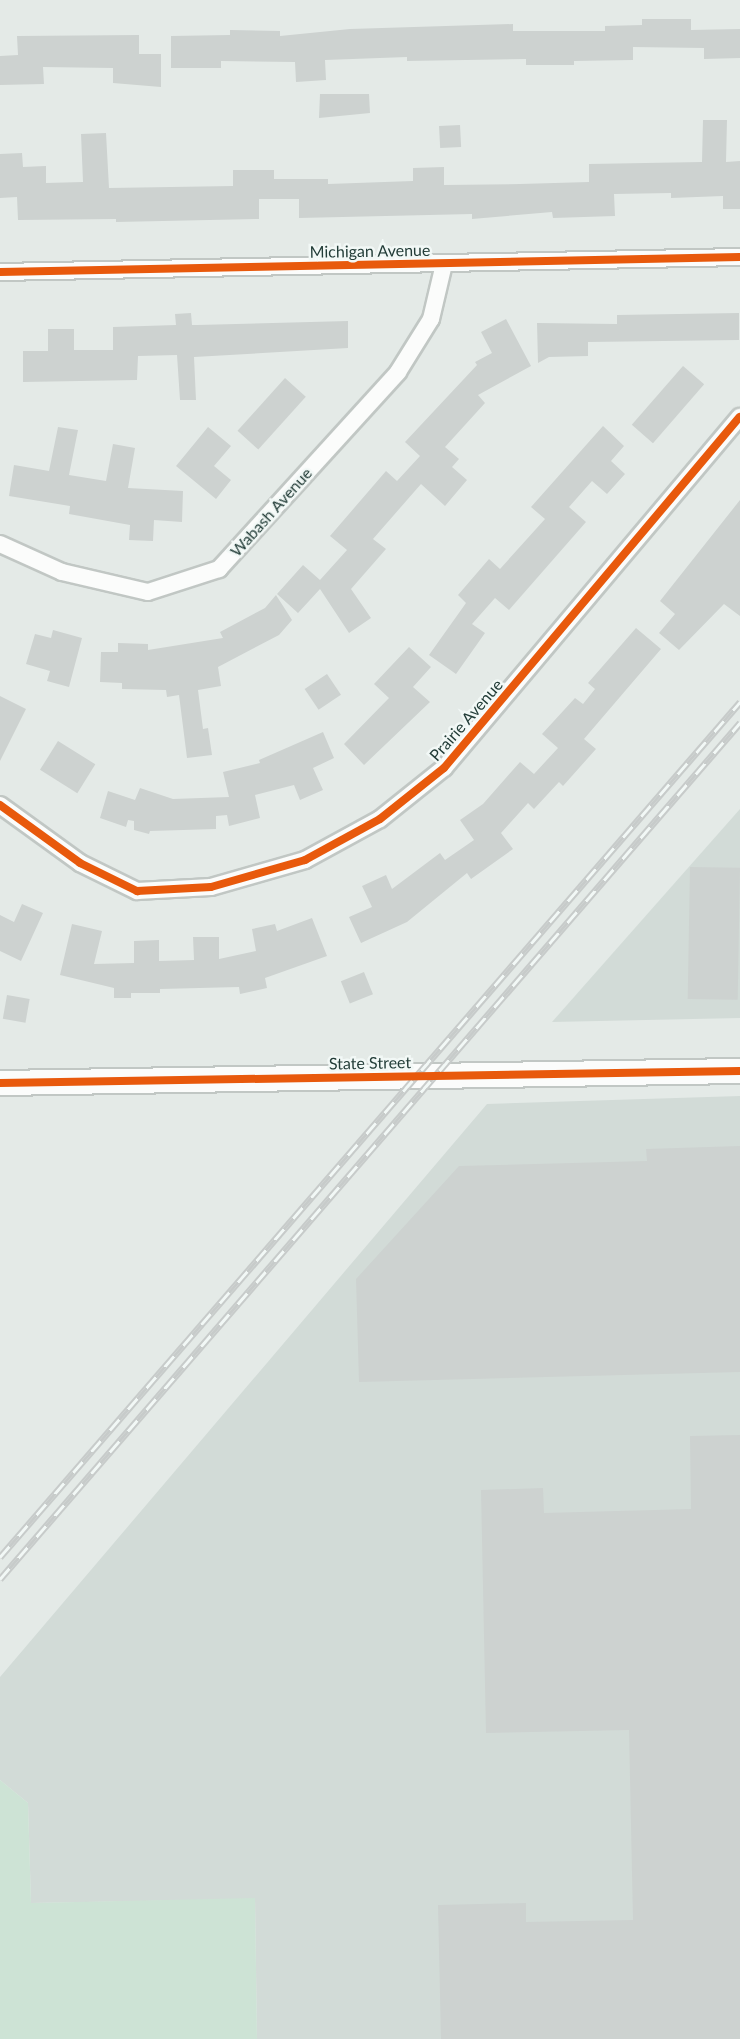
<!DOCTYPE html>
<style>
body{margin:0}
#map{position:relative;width:740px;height:2039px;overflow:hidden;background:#e4eae7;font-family:Lato,sans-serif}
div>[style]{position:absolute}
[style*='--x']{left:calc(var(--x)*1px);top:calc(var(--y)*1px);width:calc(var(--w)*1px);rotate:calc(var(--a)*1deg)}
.built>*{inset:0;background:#d2dbd7}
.green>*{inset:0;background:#cde3d5}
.building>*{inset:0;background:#cdd2d0;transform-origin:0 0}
.roads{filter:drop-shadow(2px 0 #c1c7c4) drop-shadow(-2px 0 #c1c7c4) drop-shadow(0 2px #c1c7c4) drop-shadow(0 -2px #c1c7c4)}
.street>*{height:16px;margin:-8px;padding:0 8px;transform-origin:8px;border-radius:8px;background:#fbfcfb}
.secondary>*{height:24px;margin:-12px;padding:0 12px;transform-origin:12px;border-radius:12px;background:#fbfcfb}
.rail>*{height:7px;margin-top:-3.5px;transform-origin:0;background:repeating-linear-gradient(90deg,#f2f8f6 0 14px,#c7cbca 0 28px);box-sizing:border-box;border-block:2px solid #c7cbca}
.cycleway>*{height:8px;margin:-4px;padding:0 4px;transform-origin:4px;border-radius:4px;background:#e8590c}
span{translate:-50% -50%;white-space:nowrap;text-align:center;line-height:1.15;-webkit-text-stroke:5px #f2f8f6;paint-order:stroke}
.street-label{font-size:16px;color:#223c37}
</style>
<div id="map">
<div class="built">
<i style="clip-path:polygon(740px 809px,740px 1018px,552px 1022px)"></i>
<i style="clip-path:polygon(740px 1096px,740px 2039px,257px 2039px,255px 1899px,31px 1903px,28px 1803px,0 1780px,0 1677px,487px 1104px)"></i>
</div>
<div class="green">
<i style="clip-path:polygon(0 1780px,28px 1803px,31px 1903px,255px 1898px,257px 2039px,0 2039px)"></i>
</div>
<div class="building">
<i style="clip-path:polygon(642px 19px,691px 19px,691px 30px,740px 29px,740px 58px,704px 59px,704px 48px,633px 47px,633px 60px,574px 61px,574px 65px,526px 65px,526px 59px,407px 61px,407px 57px,325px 60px,326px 80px,296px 82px,295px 62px,221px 61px,221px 68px,171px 68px,171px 36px,230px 35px,230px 30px,280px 31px,280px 36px,350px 29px,513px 24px,513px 31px,605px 31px,605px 26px,642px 25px)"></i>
<i style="clip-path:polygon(139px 35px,139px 54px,161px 54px,161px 87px,113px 83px,113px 68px,43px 67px,44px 84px,0 85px,0 56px,18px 55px,17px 36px)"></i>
<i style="clip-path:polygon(320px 94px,369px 94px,370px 113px,319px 118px)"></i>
<i style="clip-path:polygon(703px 120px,727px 120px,726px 162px,740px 161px,740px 209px,723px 209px,723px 196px,671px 198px,671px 193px,614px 194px,615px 216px,553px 218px,552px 212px,472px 219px,472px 214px,299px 218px,299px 199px,259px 199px,259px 219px,116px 222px,116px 219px,18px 220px,17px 197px,0 198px,0 154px,22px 153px,23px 167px,46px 166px,46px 183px,83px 182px,81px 134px,106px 133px,109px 188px,233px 186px,233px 170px,274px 170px,274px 179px,328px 179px,328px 184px,413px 181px,413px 168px,444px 167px,444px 185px,520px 184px,589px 182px,589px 164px,702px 162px)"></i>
<i style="left:460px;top:125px;width:22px;height:21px;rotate:87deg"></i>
<i style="clip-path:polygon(191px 313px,192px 325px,197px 325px,348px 321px,348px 348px,194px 357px,196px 400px,180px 400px,177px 355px,138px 356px,137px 380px,23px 382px,23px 351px,48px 351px,48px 329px,74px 329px,74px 350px,113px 350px,113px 327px,176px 325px,175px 314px)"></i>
<i style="clip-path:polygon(739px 313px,739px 340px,588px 342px,588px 356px,549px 357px,538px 363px,537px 323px,617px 324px,617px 315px)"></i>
<i style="clip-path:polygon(506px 319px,531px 366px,478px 395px,485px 403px,445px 447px,459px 459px,452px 467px,467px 480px,445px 506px,421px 484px,373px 539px,386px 549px,351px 589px,371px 618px,349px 633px,320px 589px,298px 613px,277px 594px,303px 565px,320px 580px,347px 550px,330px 536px,386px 471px,397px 481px,420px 456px,405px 442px,477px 365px,475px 362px,492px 353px,481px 332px)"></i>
<i style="left:683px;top:366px;width:28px;height:78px;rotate:41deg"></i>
<i style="left:285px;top:378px;width:28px;height:71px;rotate:42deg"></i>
<i style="clip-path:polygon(603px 426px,624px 446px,611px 461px,625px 474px,607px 494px,592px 481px,569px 507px,586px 522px,509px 610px,495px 598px,472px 624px,485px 633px,456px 674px,429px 655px,466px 603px,458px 595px,489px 559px,500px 569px,545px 519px,531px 507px)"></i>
<i style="clip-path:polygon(58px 427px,78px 430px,69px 475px,106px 481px,113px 444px,135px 448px,128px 488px,183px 491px,182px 522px,154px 520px,153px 541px,129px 540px,130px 525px,69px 514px,70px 506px,9px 496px,14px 465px,49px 471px)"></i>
<i style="clip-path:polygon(208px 427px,231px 446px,214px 466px,231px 480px,216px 499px,176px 466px)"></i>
<i style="clip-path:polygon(740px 500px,740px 616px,724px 604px,679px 650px,659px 633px,675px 614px,660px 601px)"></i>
<i style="clip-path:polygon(276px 595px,292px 620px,279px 635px,218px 667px,221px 686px,198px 690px,203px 729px,208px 728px,212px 755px,187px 758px,179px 695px,167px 697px,166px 690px,122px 689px,122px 683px,100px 682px,101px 652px,118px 652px,118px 643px,148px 644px,148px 650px,223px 638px,220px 632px,265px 608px)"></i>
<i style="clip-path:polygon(636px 628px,661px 649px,584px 739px,596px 749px,563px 786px,559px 782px,534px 809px,528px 803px,501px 833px,513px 849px,471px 879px,467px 873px,407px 922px,361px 943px,349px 917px,372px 907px,362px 886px,386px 875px,392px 889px,440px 853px,445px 860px,474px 840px,460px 820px,483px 804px,520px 762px,534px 774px,558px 748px,542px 734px,575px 698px,583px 704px,595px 689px,588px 683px)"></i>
<i style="clip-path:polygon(53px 630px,82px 638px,69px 687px,47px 681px,50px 671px,26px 664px,35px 634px,51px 638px)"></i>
<i style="clip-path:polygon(409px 647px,431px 667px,413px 687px,430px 702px,364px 765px,344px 744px,389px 698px,374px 684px)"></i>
<i style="left:327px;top:674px;width:25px;height:27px;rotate:56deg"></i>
<i style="clip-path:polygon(0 696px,26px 709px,0 761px)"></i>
<i style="clip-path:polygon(323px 732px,334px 758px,313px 768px,323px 790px,300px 800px,294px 785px,255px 795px,260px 818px,229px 826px,227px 815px,216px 816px,216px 829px,150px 831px,149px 834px,134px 830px,134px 821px,128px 820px,126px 827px,100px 818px,108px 791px,135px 800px,140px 788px,173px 799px,229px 797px,223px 772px,260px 763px,259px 760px)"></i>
<i style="left:58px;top:741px;width:44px;height:34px;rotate:32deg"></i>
<i style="left:690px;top:867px;width:50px;height:132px;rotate:1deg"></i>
<i style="clip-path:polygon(22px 904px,43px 913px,21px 961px,0 951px,0 915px,14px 922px)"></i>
<i style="clip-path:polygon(312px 918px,327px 956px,265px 978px,267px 988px,240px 994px,239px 987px,160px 989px,160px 993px,131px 993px,131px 998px,114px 998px,114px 988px,60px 975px,72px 924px,102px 931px,94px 964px,134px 963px,134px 941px,159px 940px,159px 961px,194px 960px,193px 937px,219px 937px,219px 959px,256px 951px,252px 929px,275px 924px,277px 931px)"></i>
<i style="left:364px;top:972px;width:24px;height:25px;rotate:68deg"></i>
<i style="left:7px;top:995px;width:23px;height:24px;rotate:10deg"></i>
<i style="clip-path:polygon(740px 1146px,740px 1372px,359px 1382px,356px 1279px,459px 1166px,647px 1161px,646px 1149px)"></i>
<i style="clip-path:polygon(740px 1435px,740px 2039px,441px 2039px,438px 1905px,526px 1903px,526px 1922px,633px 1920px,629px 1730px,486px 1733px,481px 1490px,543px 1488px,544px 1513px,691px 1509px,690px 1436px)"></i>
</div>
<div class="roads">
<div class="street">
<i style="--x:0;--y:272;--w:740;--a:-1.16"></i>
<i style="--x:0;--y:544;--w:68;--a:24.3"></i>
<i style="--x:62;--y:572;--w:88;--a:13.1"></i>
<i style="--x:148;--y:592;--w:75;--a:-17.9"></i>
<i style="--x:219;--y:569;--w:266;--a:-47.7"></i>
<i style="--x:398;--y:372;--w:62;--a:-58.1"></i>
<i style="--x:431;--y:319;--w:57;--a:-76.7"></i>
<i style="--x:0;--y:805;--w:99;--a:35.9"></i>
<i style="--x:80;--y:863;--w:64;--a:26.2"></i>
<i style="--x:137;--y:891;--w:74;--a:-3.1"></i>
<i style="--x:211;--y:887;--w:98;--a:-16"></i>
<i style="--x:305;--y:860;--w:85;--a:-28.7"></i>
<i style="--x:380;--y:819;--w:82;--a:-38.6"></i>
<i style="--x:444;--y:768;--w:459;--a:-49.9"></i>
</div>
<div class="secondary">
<i style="--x:0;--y:1083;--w:740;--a:-0.93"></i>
</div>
</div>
<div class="rail">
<i style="--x:0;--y:1557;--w:1131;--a:-49.12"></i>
<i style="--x:0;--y:1579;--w:1132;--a:-49.16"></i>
</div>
<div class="cycleway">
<i style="--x:0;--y:272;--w:740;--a:-1.16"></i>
<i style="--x:0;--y:805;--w:99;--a:35.9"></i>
<i style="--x:80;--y:863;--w:64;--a:26.2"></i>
<i style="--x:137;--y:891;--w:74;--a:-3.1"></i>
<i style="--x:211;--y:887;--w:98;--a:-16"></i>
<i style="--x:305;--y:860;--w:85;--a:-28.7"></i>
<i style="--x:380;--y:819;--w:82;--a:-38.6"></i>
<i style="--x:444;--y:768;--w:459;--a:-49.9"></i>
<i style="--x:0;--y:1083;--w:740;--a:-0.93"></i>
</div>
<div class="street-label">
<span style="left:370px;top:251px;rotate:-1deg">Michigan Avenue</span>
<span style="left:271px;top:512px;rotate:-48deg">Wabash Avenue</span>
<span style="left:466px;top:720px;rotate:-49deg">Prairie Avenue</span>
<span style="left:370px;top:1063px;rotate:-1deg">State Street</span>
</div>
</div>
